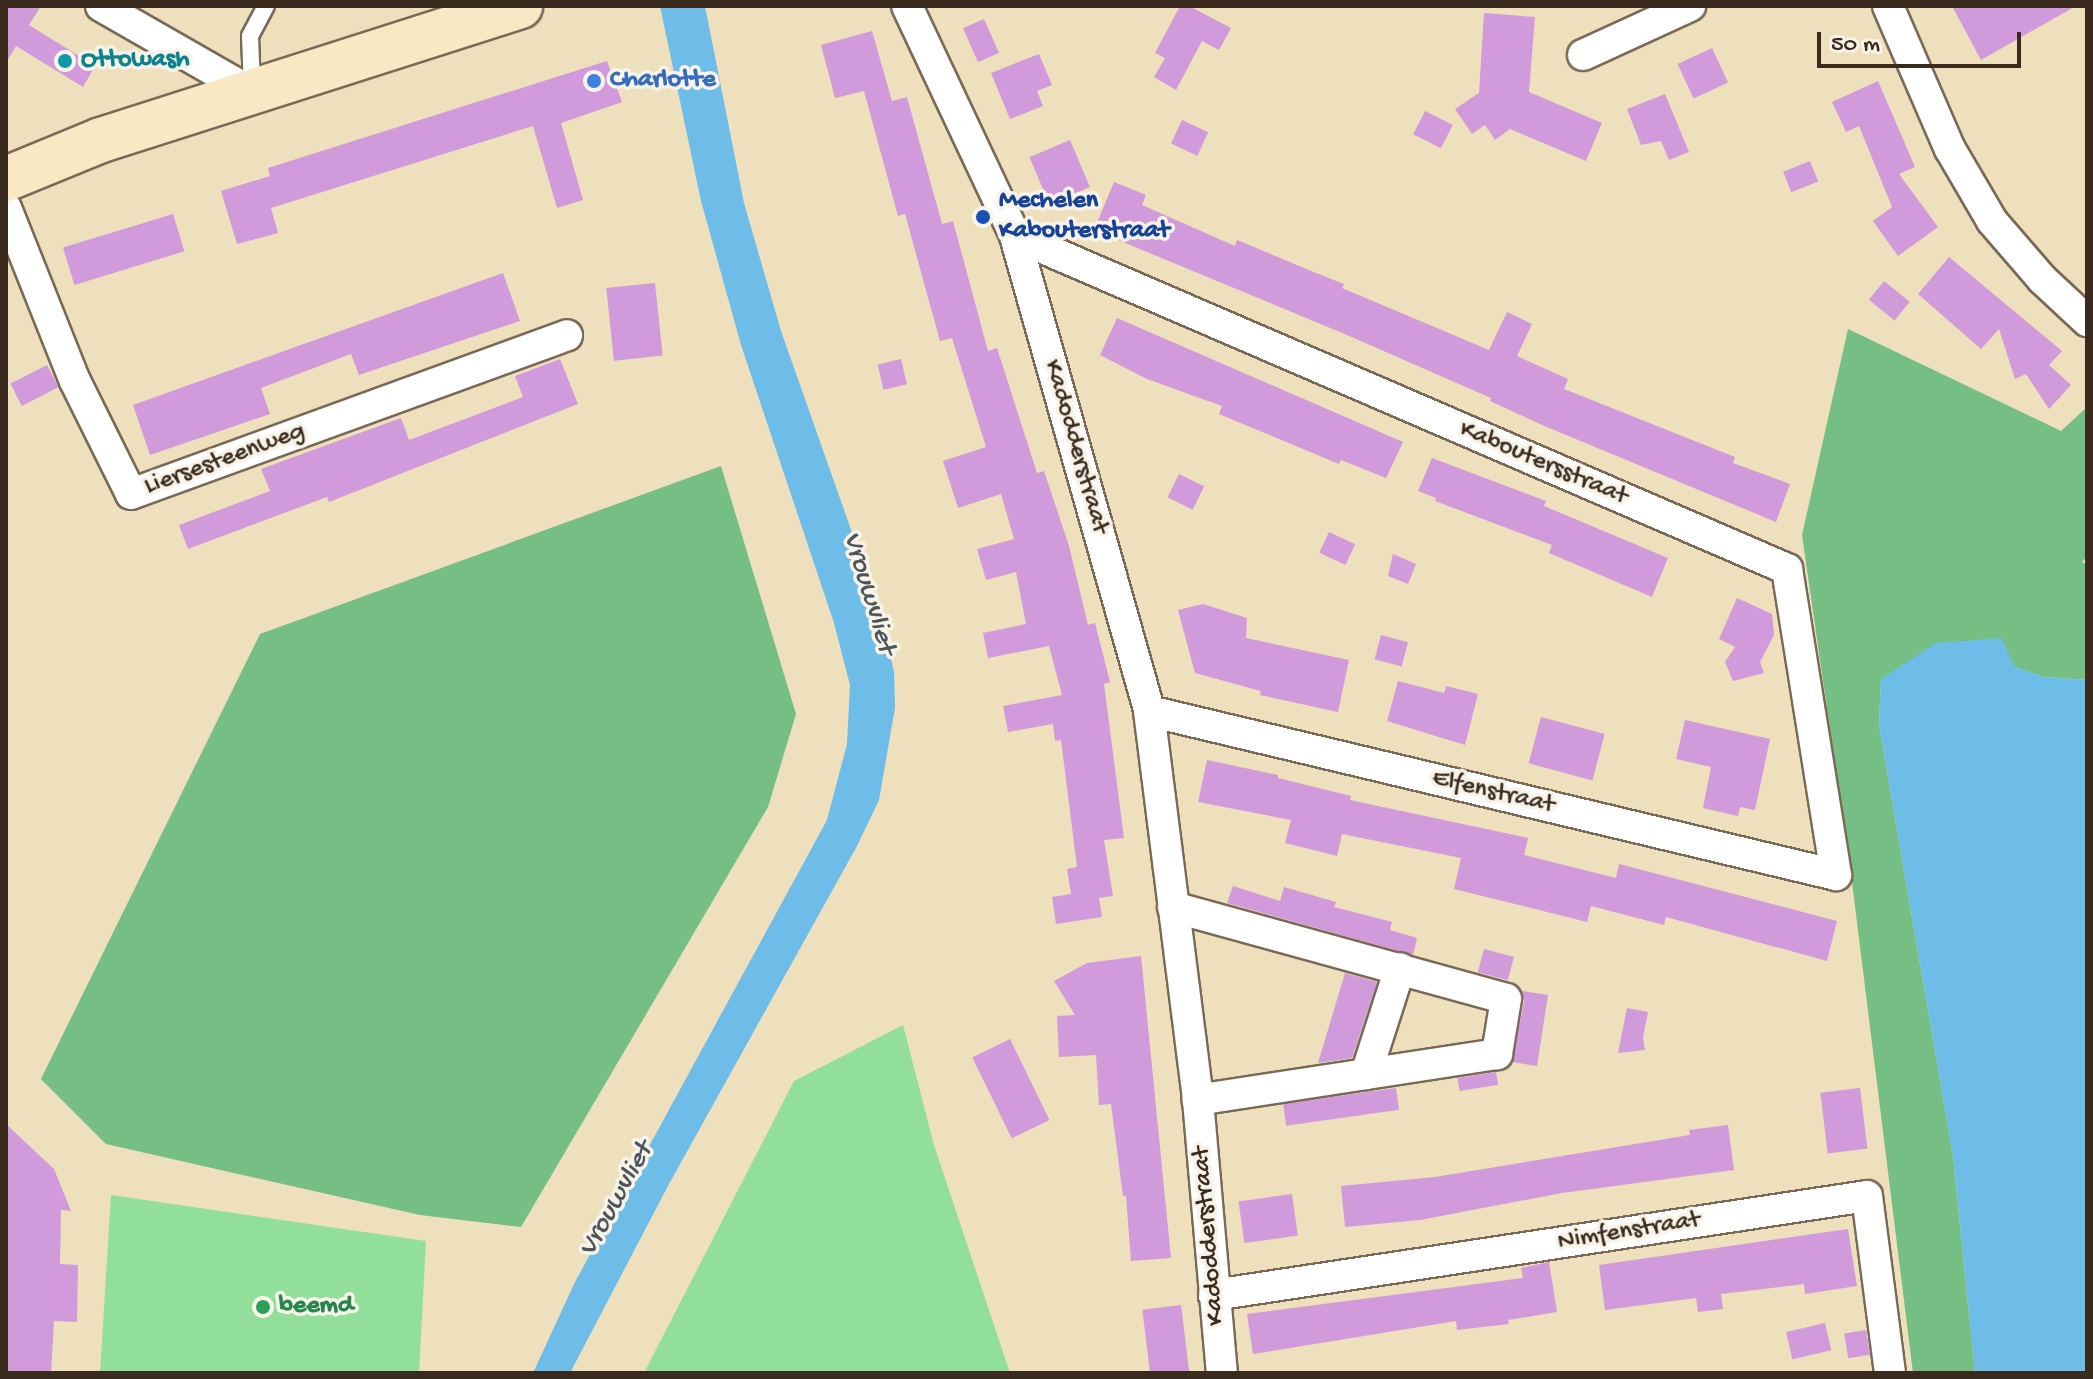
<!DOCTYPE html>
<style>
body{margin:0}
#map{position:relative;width:2093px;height:1379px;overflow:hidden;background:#eedfbd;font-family:"Gochi Hand",sans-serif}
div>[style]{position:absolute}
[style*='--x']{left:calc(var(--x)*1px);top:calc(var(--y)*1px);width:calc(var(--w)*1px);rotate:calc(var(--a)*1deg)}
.green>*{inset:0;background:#92df9c}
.forest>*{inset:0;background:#75be84}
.water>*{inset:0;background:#6dbde8}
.building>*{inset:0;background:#d09adb;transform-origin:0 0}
.roads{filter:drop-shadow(2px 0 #7a6956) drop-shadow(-2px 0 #7a6956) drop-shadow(0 2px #7a6956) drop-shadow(0 -2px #7a6956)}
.lane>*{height:16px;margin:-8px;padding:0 8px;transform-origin:8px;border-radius:8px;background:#fff}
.street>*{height:30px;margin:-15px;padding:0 15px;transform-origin:15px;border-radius:15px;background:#fff}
.secondary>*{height:44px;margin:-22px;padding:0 22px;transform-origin:22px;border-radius:22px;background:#f8e8c3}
.dots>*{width:22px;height:22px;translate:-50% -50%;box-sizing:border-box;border:4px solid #f7f3e8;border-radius:50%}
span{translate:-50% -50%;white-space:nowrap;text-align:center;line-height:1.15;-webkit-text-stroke:7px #f7f3e8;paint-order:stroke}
.culture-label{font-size:26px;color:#0d838f;font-weight:700}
.left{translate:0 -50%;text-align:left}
.shop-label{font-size:26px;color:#366cbe;font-weight:700}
.transit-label{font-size:26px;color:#164399;font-weight:700}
.street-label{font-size:26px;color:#3b2a1e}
.leisure-label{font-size:26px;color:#27864d;font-weight:700}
.water-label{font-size:28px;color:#4a565b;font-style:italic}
.frame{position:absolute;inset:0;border:8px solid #3b2a1e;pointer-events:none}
.scale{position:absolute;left:1817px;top:32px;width:204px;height:36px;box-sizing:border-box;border:4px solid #3b2a1e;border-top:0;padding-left:10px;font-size:24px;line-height:28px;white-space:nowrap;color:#3b2a1e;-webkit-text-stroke:6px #f7f3e8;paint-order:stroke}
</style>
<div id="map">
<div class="green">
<i style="clip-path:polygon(903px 1025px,934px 1145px,1010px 1373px,644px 1373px,794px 1081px)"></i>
<i style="clip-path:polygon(111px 1195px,426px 1241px,419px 1373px,100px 1373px)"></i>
</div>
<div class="forest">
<i style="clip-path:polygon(1848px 329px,2061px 431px,2087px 407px,2087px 556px,2082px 562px,2087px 565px,2087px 680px,2044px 677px,2015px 667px,1881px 679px,1879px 725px,1953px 1156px,1975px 1373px,1913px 1373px,1852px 882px,1802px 535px)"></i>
<i style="clip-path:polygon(721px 466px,796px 714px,768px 807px,521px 1227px,420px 1215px,106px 1144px,41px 1079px,260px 634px)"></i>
</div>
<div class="water">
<i style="clip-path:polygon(660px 6px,705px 6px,744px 203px,781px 331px,880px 612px,894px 672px,895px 708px,879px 800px,857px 846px,669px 1184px,570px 1373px,533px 1373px,575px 1282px,827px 820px,847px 744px,850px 685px,834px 623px,741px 345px,701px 201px)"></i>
<i style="clip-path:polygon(2001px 638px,2015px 667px,2044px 677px,2087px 680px,2087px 1373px,1975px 1373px,1953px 1156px,1879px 725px,1881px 679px,1936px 643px)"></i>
</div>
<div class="building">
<i style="clip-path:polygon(6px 6px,41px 6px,29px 25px,95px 66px,83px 87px,16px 46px,6px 63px)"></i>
<i style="clip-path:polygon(1180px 6px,1189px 6px,1231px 28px,1219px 50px,1202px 41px,1176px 90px,1154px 77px,1165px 58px,1155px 53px)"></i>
<i style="clip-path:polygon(1952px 6px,2076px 6px,1981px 60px)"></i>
<i style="clip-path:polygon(1484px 13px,1535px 17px,1529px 92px,1602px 123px,1586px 161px,1510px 129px,1495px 140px,1485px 125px,1472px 134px,1455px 109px,1479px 93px)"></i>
<i style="left:984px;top:19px;width:37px;height:23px;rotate:66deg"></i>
<i style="clip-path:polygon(872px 31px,892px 101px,907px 97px,942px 224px,953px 221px,988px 351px,997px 348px,1037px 473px,1044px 471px,1069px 546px,1088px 625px,1095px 623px,1110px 682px,1104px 684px,1124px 838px,1104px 840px,1113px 896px,1099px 898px,1102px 917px,1056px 924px,1052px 897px,1071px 894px,1067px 869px,1077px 867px,1061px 740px,1055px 741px,1053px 724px,1008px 732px,1003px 706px,1062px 695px,1049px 646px,988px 658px,983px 633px,1026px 624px,1016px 572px,986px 580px,977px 549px,1014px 539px,1001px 494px,958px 508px,943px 461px,986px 447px,952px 338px,940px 341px,905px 214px,898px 216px,864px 91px,835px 98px,821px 45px)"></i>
<i style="left:1712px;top:48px;width:38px;height:38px;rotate:65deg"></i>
<i style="clip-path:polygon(1039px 54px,1052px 85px,1037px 91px,1043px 106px,1010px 119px,991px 73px)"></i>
<i style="clip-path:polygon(607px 61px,622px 102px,561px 123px,583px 200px,557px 208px,533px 126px,271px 208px,278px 233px,237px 244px,221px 191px,270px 176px,268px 168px)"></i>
<i style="clip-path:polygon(1878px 81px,1915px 167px,1899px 174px,1938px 227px,1898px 256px,1873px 221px,1892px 207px,1859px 126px,1846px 132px,1832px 102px)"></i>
<i style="clip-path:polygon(1665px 94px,1689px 152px,1669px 160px,1661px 141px,1641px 145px,1627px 109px)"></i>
<i style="left:1425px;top:111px;width:31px;height:26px;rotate:27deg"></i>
<i style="left:1182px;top:120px;width:29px;height:26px;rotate:25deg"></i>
<i style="left:1070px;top:140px;width:51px;height:44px;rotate:67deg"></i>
<i style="left:1810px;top:161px;width:22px;height:29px;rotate:68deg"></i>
<i style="clip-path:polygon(1114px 182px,1146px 195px,1142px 205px,1235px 246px,1237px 240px,1316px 273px,1344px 284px,1342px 288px,1489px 350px,1507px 312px,1532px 324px,1517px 356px,1568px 379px,1564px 389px,1735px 457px,1733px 463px,1790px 484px,1776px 522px,1542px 425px,1490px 401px,1491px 398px,1347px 335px,1094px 230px)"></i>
<i style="left:173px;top:214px;width:39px;height:115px;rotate:73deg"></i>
<i style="clip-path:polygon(1949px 257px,2062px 351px,2049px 365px,2071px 385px,2049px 409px,2026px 374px,2015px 379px,1999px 329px,1981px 349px,1918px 294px)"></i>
<i style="clip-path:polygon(503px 273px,520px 321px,359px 375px,351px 354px,261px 388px,270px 414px,150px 455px,133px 405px)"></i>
<i style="left:1884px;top:281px;width:33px;height:24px;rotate:39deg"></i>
<i style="left:655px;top:283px;width:73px;height:49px;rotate:84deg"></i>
<i style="clip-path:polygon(1117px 318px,1403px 442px,1386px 478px,1341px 460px,1339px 464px,1219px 414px,1222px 406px,1147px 379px,1100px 355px)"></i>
<i style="clip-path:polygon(560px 359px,578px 404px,329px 502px,327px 497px,188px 549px,179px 525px,270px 491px,261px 469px,401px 418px,409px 440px,523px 397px,515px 376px)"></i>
<i style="left:901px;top:359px;width:26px;height:24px;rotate:77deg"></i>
<i style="left:47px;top:365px;width:25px;height:41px;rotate:63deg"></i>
<i style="clip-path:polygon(1432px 458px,1546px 501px,1544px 506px,1668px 558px,1652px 597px,1549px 553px,1552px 545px,1435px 501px,1436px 498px,1418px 491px)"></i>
<i style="left:1179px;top:474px;width:28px;height:26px;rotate:26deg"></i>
<i style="left:1329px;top:532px;width:29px;height:23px;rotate:25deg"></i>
<i style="clip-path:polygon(1393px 554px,1416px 564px,1408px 584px,1388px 576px)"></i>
<i style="clip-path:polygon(1737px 598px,1772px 614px,1774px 635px,1760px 662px,1764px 673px,1733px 681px,1725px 662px,1735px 647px,1719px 639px)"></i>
<i style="clip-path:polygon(1203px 604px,1247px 618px,1246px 638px,1349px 660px,1338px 712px,1260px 695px,1261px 691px,1195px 673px,1178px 610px)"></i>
<i style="left:1381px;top:635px;width:28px;height:25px;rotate:15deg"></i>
<i style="clip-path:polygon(1398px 681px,1444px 693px,1446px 686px,1478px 694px,1465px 745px,1387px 721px)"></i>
<i style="left:1541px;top:717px;width:66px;height:48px;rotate:15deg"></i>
<i style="clip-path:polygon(1685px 720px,1770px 739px,1755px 810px,1740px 807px,1738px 816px,1703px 808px,1711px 767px,1676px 759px)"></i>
<i style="clip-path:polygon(1207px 760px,1278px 775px,1278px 778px,1351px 796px,1350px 800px,1528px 838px,1524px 855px,1616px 878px,1619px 864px,1837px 921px,1827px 961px,1666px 917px,1664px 925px,1591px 906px,1587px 922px,1454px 889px,1461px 858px,1342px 834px,1337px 856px,1285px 843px,1291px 820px,1198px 802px)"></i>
<i style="clip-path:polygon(1233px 886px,1280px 901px,1284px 887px,1336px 902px,1334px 907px,1392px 922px,1390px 930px,1417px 938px,1413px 955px,1227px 903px)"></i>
<i style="left:1484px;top:949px;width:31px;height:24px;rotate:15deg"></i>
<i style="clip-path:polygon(1141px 956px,1171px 1258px,1131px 1261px,1126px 1196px,1123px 1196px,1111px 1104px,1099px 1105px,1096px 1055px,1059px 1057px,1057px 1016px,1075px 1015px,1054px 981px,1087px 963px)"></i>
<i style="clip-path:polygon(1345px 973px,1377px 982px,1352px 1058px,1318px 1063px)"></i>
<i style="clip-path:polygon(1522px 991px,1548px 995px,1537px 1066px,1512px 1062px,1524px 1002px)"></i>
<i style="clip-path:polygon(1627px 1008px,1648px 1012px,1643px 1037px,1645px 1050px,1618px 1053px)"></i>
<i style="left:1010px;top:1039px;width:90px;height:42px;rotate:64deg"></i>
<i style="left:1496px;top:1072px;width:13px;height:39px;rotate:81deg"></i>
<i style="left:1396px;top:1088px;width:22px;height:114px;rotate:82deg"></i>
<i style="left:1860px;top:1088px;width:61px;height:40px;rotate:83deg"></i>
<i style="clip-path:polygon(6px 1124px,54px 1169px,71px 1211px,61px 1210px,60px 1264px,78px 1265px,77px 1322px,54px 1321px,51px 1373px,6px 1373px)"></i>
<i style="clip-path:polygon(1728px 1125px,1734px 1170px,1562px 1193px,1420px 1220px,1345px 1227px,1341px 1186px,1435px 1177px,1690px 1135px,1689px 1130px)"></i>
<i style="left:1292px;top:1194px;width:42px;height:54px;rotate:82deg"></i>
<i style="clip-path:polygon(1848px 1229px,1857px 1286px,1805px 1294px,1804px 1284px,1721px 1294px,1723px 1309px,1698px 1312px,1696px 1298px,1605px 1310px,1599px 1265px)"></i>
<i style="clip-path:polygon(1549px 1262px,1557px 1312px,1508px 1320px,1509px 1324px,1457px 1330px,1456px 1321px,1253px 1354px,1247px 1314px,1523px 1278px,1521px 1268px)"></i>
<i style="left:1181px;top:1305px;width:68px;height:39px;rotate:83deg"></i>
<i style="left:1825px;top:1323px;width:28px;height:40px;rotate:77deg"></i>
<i style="left:1866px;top:1330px;width:25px;height:22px;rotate:81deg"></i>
</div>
<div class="roads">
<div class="lane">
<i style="--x:252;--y:88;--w:52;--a:-92.2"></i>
<i style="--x:250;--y:36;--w:34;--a:-62"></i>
</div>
<div class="street">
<i style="--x:101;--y:6;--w:175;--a:29.8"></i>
<i style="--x:907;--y:6;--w:254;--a:64.8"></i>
<i style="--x:1015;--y:236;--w:494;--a:74.2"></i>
<i style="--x:1149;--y:711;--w:392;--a:82.8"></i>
<i style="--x:1198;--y:1100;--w:274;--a:85"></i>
<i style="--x:1888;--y:6;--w:156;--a:66.6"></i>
<i style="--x:1950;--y:149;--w:83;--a:59.7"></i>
<i style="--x:1992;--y:221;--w:77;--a:49.2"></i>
<i style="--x:2042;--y:279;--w:62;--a:43"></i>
<i style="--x:1583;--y:55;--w:118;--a:-24.6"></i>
<i style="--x:6;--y:208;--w:186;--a:68.3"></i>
<i style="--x:75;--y:381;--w:126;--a:63.6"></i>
<i style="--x:131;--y:494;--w:464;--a:-20"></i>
<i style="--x:1015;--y:236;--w:841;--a:23.33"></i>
<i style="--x:1787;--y:569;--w:310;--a:80.9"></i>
<i style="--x:1836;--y:875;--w:706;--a:-166.57"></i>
<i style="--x:1173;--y:907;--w:345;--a:15.4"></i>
<i style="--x:1506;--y:999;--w:56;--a:99.3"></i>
<i style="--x:1497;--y:1054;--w:303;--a:171.3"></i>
<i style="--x:1366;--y:1074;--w:111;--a:-72.2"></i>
<i style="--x:1214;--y:1295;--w:660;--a:-8.62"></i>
<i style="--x:1867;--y:1196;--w:178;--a:82.6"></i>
</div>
<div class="secondary">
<i style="--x:6;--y:179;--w:103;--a:-22.3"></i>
<i style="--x:101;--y:140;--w:440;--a:-17.7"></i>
</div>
</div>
<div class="dots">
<i style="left:65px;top:61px;background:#0f9aa8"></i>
<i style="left:594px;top:81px;background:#3f7fe0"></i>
<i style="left:983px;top:217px;background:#1a4fb4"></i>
<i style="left:263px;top:1307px;background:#2e9e5b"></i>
</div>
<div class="culture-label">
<span class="left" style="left:81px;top:61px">Ottowash</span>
</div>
<div class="shop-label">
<span class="left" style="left:610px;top:81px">Charlotte</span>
</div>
<div class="transit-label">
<span class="left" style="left:999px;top:217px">Mechelen<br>Kabouterstraat</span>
</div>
<div class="street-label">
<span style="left:1075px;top:447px;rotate:74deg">Kadodderstraat</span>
<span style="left:225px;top:460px;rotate:-20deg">Liersesteenweg</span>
<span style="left:1543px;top:464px;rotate:23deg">Kaboutersstraat</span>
<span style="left:1493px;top:793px;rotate:13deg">Elfenstraat</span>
<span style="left:1629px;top:1232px;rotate:-9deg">Nimfenstraat</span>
<span style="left:1210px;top:1236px;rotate:-95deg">Kadodderstraat</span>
</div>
<div class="leisure-label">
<span class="left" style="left:279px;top:1307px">beemd</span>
</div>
<div class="water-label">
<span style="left:868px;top:593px;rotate:73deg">Vrouwvliet</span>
<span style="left:617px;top:1200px;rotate:-61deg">Vrouwvliet</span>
</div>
<div class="frame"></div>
<div class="scale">50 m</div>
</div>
